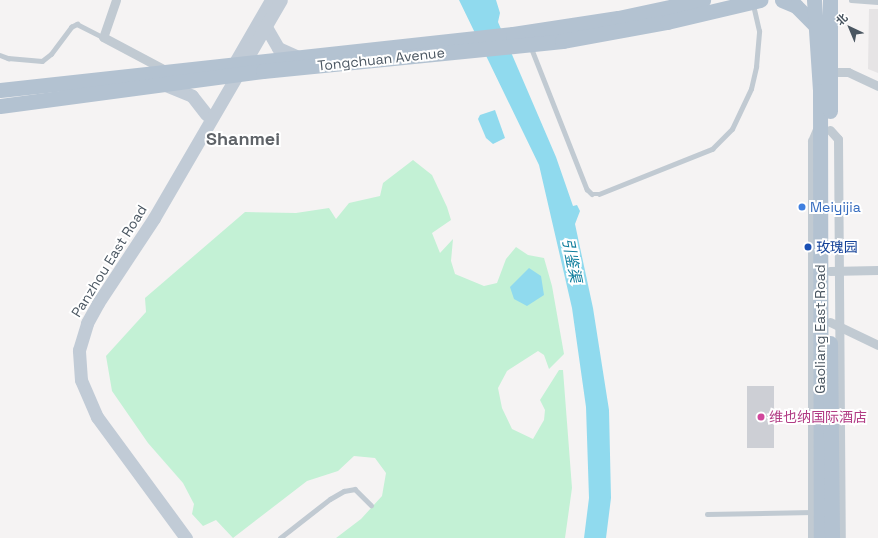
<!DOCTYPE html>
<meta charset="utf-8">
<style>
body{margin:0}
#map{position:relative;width:878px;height:538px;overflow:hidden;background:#f5f3f3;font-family:"Space Grotesk","Noto Sans SC",sans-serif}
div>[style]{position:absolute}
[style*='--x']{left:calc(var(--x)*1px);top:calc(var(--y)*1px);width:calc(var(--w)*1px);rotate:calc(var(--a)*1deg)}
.education>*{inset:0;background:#e6e4e5}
.green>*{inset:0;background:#c3f1d5}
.water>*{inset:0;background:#90daee}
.building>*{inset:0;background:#cdcfd5;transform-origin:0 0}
.service>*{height:4.5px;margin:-2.25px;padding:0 2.25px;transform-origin:2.25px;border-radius:2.25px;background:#c1cad2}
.minor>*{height:9px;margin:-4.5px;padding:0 4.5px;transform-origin:4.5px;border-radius:4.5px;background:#c1cad2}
.secondary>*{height:13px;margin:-6.5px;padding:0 6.5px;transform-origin:6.5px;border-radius:6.5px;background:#c1cbd6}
.primary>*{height:15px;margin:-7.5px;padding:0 7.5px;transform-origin:7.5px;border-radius:7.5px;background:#b3c2d1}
.dots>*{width:11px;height:11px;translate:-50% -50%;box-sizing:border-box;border:2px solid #fff;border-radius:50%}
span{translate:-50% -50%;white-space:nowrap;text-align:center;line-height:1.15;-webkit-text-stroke:4px #fff;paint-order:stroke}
.street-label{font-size:14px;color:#4a5661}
.shop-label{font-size:14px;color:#366cbe}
.left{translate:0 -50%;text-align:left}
.transit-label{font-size:14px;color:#164399}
.hotel-label{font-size:14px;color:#b23c85}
.water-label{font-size:15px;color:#0c7c9b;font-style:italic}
.district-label{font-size:18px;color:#5f6368;font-weight:700}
.north{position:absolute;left:830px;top:8px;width:40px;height:40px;-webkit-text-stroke:3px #fff;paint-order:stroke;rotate:316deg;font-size:11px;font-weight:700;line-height:16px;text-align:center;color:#4a5661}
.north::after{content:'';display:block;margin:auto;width:14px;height:18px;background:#4a5661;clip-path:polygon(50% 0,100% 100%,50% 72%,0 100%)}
</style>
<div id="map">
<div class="education">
<i style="clip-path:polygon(869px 9px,878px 9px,878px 73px,868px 69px)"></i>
</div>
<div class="green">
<i style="clip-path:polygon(413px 160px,432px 175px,447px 207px,451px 220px,432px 233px,440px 253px,453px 239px,451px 261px,455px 274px,484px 286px,497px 283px,506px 259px,516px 247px,528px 255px,544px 258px,552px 286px,564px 354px,549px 369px,544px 355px,538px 351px,507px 371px,498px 388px,502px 408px,512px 429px,533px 439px,544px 420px,545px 410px,540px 400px,559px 370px,563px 370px,572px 488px,565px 538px,336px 538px,361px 519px,382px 496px,386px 473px,375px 458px,354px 456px,338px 471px,307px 481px,233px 538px,216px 520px,203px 526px,192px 514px,194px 504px,183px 483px,148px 443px,112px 391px,106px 356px,146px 312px,145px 298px,245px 212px,296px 213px,329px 208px,336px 219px,349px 203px,380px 196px,383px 183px)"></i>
</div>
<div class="water">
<i style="clip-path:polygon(459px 0,496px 0,500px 13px,498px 22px,556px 157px,573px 206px,577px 205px,580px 211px,575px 224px,593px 308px,609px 410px,611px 498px,606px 538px,584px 538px,589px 498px,586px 407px,572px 308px,539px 165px)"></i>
<i style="clip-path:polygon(495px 110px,505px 138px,493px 144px,486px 138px,478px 119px,480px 115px)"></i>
<i style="clip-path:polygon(529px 268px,541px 276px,544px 295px,527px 306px,514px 299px,510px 287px)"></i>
</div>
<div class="building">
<i style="left:747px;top:386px;width:27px;height:62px"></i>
</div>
<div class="service">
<i style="--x:851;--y:0;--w:27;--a:4"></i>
<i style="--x:531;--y:47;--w:153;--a:68.5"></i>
<i style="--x:587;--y:189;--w:7;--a:45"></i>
<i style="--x:592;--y:194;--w:7;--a:0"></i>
<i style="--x:599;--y:194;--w:122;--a:-21.7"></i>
<i style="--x:712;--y:149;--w:28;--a:-45"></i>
<i style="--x:732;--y:129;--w:44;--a:-64.6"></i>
<i style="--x:751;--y:89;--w:23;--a:-77"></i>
<i style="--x:756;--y:67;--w:36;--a:-85"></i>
<i style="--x:759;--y:31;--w:27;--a:-103"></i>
<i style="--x:0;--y:55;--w:9;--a:21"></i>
<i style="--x:8;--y:58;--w:34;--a:5"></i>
<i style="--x:42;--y:61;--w:11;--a:-38"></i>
<i style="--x:51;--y:54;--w:34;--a:-53"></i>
<i style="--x:71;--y:27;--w:7;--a:-27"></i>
<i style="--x:77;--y:24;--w:29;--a:27"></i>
<i style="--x:707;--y:514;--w:106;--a:-1.1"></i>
<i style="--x:280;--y:538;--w:63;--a:-38"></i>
<i style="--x:330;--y:499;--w:16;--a:-30"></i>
<i style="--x:344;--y:491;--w:11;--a:-10"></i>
<i style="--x:355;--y:489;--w:23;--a:45"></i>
</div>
<div class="minor">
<i style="--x:116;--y:0;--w:39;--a:109"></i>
<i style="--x:103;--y:37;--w:72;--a:28"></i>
<i style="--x:830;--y:72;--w:18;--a:0"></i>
<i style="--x:848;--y:72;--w:33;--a:25"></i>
<i style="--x:830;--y:130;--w:12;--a:48"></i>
<i style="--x:838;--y:139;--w:399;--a:89.6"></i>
<i style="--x:830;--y:271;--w:48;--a:-1.2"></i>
<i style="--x:830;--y:322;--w:53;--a:25.6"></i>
<i style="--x:812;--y:538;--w:397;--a:-90"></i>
<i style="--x:812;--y:141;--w:13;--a:-67"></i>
</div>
<div class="secondary">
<i style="--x:266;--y:27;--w:24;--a:60"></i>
<i style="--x:278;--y:48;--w:22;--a:24"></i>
<i style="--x:230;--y:71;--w:82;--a:-60"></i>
<i style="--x:163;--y:84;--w:31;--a:22"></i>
<i style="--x:192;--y:96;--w:23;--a:52"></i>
<i style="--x:186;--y:538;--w:150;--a:-126.3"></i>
<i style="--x:97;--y:417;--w:40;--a:-113.4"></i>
<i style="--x:81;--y:380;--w:30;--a:-94"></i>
<i style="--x:79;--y:350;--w:28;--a:-73"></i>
<i style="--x:87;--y:323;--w:23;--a:-61"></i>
<i style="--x:98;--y:303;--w:102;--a:-56.6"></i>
<i style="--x:154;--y:218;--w:252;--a:-59.8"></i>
</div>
<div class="primary">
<i style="--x:782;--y:0;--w:15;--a:23"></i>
<i style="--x:796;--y:6;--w:27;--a:45"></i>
<i style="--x:814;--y:0;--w:91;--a:86.2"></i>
<i style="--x:820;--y:91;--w:447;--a:89.9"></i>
<i style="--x:830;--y:0;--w:111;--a:90"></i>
<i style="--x:0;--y:90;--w:516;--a:-6.23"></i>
<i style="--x:513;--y:34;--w:106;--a:-8.7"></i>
<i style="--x:618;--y:18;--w:87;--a:-12"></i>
<i style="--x:0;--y:106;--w:265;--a:-7.6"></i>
<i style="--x:263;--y:71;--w:301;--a:-5.7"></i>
<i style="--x:562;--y:41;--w:107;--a:-10.3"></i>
<i style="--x:667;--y:22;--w:96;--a:-13.3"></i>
<i style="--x:830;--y:343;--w:195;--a:89.4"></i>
</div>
<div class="dots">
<i style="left:802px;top:207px;background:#3f7fe0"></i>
<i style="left:808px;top:247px;background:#1a4fb4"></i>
<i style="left:761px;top:417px;background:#d1479c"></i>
</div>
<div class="street-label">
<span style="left:381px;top:59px;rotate:-6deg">Tongchuan Avenue</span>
<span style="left:109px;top:261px;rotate:-58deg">Panzhou East Road</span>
<span style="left:820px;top:329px;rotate:-90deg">Gaoliang East Road</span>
</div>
<div class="shop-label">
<span class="left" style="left:810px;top:207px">Meiyijia</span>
</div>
<div class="transit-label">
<span class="left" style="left:816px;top:247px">玫瑰园</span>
</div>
<div class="hotel-label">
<span class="left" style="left:769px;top:417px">维也纳国际酒店</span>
</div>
<div class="water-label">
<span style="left:572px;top:260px;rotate:79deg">引鉴渠</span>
</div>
<div class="district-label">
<span style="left:243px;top:139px">Shanmei</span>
</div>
<div class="north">北</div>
</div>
